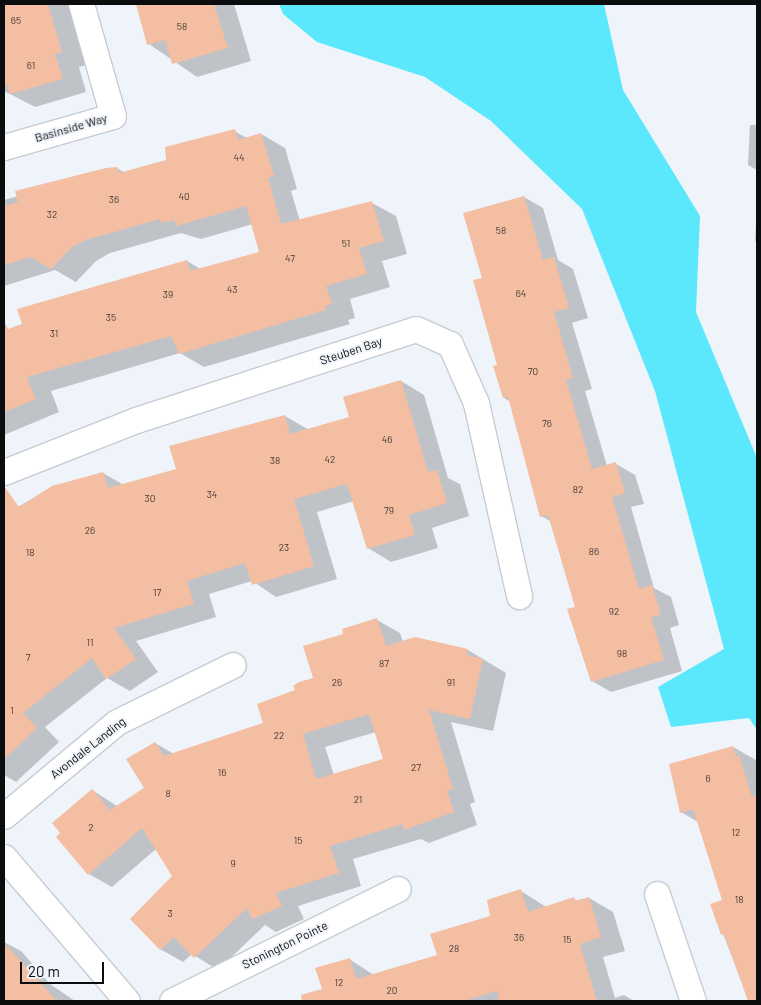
<!DOCTYPE html>
<style>
body{margin:0}
#map{position:relative;width:761px;height:1005px;overflow:hidden;background:#eff4fb;font-family:Barlow,sans-serif}
div>[style]{position:absolute}
[style*='--x']{left:calc(var(--x)*1px);top:calc(var(--y)*1px);width:calc(var(--w)*1px);rotate:calc(var(--a)*1deg)}
.water>*{inset:0;background:#5be8fc}
.shadow>*{inset:0;background:#0003}
.building>*{inset:0;background:#f4bea2}
.roads{filter:drop-shadow(1px 0 #c7cbd3) drop-shadow(-1px 0 #c7cbd3) drop-shadow(0 1px #c7cbd3) drop-shadow(0 -1px #c7cbd3)}
.minor>*{height:25px;margin:-12.5px;padding:0 12.5px;transform-origin:12.5px;border-radius:12.5px;background:#fff}
span{translate:-50% -50%;white-space:nowrap;text-align:center;line-height:1.15;-webkit-text-stroke:4px #eff4fb;paint-order:stroke}
.number-label{font-size:10px;color:#453833}
.number-label span{-webkit-text-stroke-width:0}
.street-label{font-size:12px;color:#0b0c0e}
.frame{position:absolute;inset:0;border:5px solid #0b0c0e;pointer-events:none}
.scale{position:absolute;left:20px;top:962px;width:84px;height:22px;box-sizing:border-box;border:2px solid #0b0c0e;border-top:0;padding-left:6px;font-size:15px;line-height:18px;white-space:nowrap;color:#0b0c0e;-webkit-text-stroke:4px #eff4fb;paint-order:stroke}
</style>
<div id="map">
<div class="water">
<i style="clip-path:polygon(279px 4px,604px 4px,623px 90px,700px 216px,696px 312px,757px 458px,757px 730px,749px 718px,671px 727px,658px 687px,724px 649px,655px 391px,582px 209px,491px 121px,425px 77px,317px 42px,283px 14px)"></i>
</div>
<div class="shadow">
<i style="clip-path:polygon(4px 4px,68px 4px,86px 65px,79px 67px,86px 92px,35px 107px,4px 91px)"></i>
<i style="clip-path:polygon(137px 4px,234px 4px,251px 61px,197px 77px,149px 44px)"></i>
<i style="clip-path:polygon(750px 125px,757px 125px,757px 170px,748px 165px)"></i>
<i style="clip-path:polygon(234px 131px,247px 138px,261px 134px,285px 148px,297px 189px,291px 191px,300px 221px,372px 203px,396px 216px,407px 254px,382px 261px,390px 287px,350px 299px,355px 318px,348px 320px,350px 324px,204px 367px,180px 353px,51px 391px,59px 412px,4px 435px,4px 332px,187px 261px,202px 270px,261px 253px,253px 224px,201px 239px,181px 233px,110px 253px,96px 261px,76px 282px,55px 270px,4px 286px,4px 200px,117px 168px,125px 173px,168px 161px)"></i>
<i style="clip-path:polygon(524px 197px,543px 208px,558px 260px,573px 269px,588px 318px,572px 323px,592px 389px,585px 391px,607px 466px,616px 464px,635px 475px,644px 504px,631px 507px,654px 588px,671px 597px,679px 625px,670px 628px,682px 671px,611px 692px,592px 681px,577px 608px,552px 522px,541px 516px,511px 402px,504px 398px,483px 279px)"></i>
<i style="clip-path:polygon(757px 204px,757px 242px,755px 241px)"></i>
<i style="clip-path:polygon(401px 381px,424px 395px,448px 478px,460px 484px,469px 516px,432px 528px,438px 548px,391px 562px,368px 548px,354px 501px,317px 512px,337px 579px,276px 597px,252px 581px,209px 594px,216px 617px,136px 641px,158px 672px,130px 691px,107px 678px,45px 727px,59px 742px,16px 782px,4px 775px,4px 515px,52px 487px,103px 473px,124px 485px,177px 470px,285px 416px,309px 430px,351px 418px)"></i>
<i style="clip-path:polygon(evenodd,377px 620px,400px 633px,403px 642px,415px 639px,468px 650px,506px 673px,493px 731px,451px 722px,475px 802px,470px 804px,477px 825px,429px 843px,421px 839px,353px 859px,361px 886px,298px 906px,304px 919px,276px 932px,265px 925px,218px 970px,192px 954px,183px 962px,160px 949px,173px 877px,156px 849px,112px 887px,89px 874px,92px 790px,117px 806px,146px 789px,155px 743px,174px 754px,265px 724px,296px 691px,315px 679px,345px 635px,377px 620px,376px 732px,384px 760px,334px 775px,325px 747px,376px 732px)"></i>
<i style="clip-path:polygon(733px 747px,756px 760px,757px 765px,757px 1001px,749px 1001px,712px 905px,724px 901px,698px 822px,681px 812px)"></i>
<i style="clip-path:polygon(521px 891px,546px 907px,574px 899px,578px 901px,589px 898px,613px 912px,625px 951px,603px 957px,615px 998px,624px 995px,634px 1001px,563px 1001px,559px 988px,514px 1001px,318px 1001px,326px 999px,349px 959px,374px 975px,439px 956px)"></i>
<i style="clip-path:polygon(4px 942px,21px 951px,50px 984px,75px 1001px,4px 1001px)"></i>
</div>
<div class="building">
<i style="clip-path:polygon(4px 4px,48px 4px,62px 52px,55px 54px,63px 79px,10px 94px,7px 85px,4px 86px)"></i>
<i style="clip-path:polygon(136px 4px,214px 4px,228px 48px,172px 64px,165px 40px,147px 45px)"></i>
<i style="clip-path:polygon(235px 129px,238px 140px,261px 133px,274px 176px,268px 178px,281px 224px,372px 201px,384px 241px,359px 248px,367px 274px,326px 286px,332px 304px,325px 306px,326px 310px,179px 354px,171px 336px,27px 377px,36px 399px,4px 412px,4px 321px,8px 329px,22px 324px,17px 309px,187px 260px,190px 271px,259px 252px,246px 206px,176px 226px,174px 220px,161px 223px,160px 219px,86px 240px,72px 247px,51px 269px,31px 257px,4px 265px,4px 206px,18px 202px,15px 191px,106px 168px,117px 167px,119px 173px,166px 160px,165px 147px)"></i>
<i style="clip-path:polygon(524px 196px,543px 260px,554px 257px,569px 308px,554px 312px,573px 378px,566px 380px,592px 469px,616px 462px,625px 493px,612px 497px,639px 589px,652px 585px,661px 615px,651px 617px,664px 660px,591px 682px,567px 609px,575px 607px,548px 515px,540px 517px,508px 397px,503px 398px,493px 366px,497px 365px,473px 280px,482px 278px,463px 213px)"></i>
<i style="clip-path:polygon(401px 380px,428px 472px,437px 470px,447px 503px,409px 515px,415px 535px,367px 549px,347px 484px,294px 499px,314px 566px,252px 585px,245px 563px,187px 581px,194px 604px,114px 628px,136px 659px,106px 679px,92px 658px,23px 713px,37px 728px,4px 759px,4px 486px,19px 507px,52px 486px,103px 472px,108px 488px,176px 469px,169px 446px,285px 415px,290px 434px,349px 417px,343px 397px)"></i>
<i style="clip-path:polygon(evenodd,377px 618px,386px 646px,415px 637px,468px 649px,467px 655px,483px 659px,470px 719px,429px 710px,453px 789px,447px 791px,454px 812px,404px 830px,403px 824px,330px 846px,339px 873px,276px 893px,282px 906px,252px 919px,247px 908px,194px 958px,174px 937px,160px 950px,130px 919px,172px 876px,142px 828px,88px 875px,56px 837px,60px 833px,52px 823px,92px 789px,110px 810px,144px 788px,126px 759px,155px 742px,164px 756px,263px 723px,257px 704px,295px 690px,293px 686px,299px 682px,313px 678px,303px 646px,343px 634px,342px 629px,377px 618px,369px 714px,383px 759px,316px 779px,303px 734px,369px 714px)"></i>
<i style="clip-path:polygon(733px 746px,736px 757px,739px 755px,752px 797px,757px 795px,757px 1001px,748px 1001px,724px 934px,721px 935px,710px 904px,722px 900px,693px 809px,680px 813px,669px 764px)"></i>
<i style="clip-path:polygon(521px 889px,528px 912px,574px 897px,575px 901px,589px 897px,601px 937px,580px 944px,597px 1001px,499px 1001px,497px 991px,463px 1001px,302px 1001px,301px 995px,322px 989px,315px 968px,350px 958px,356px 979px,437px 955px,430px 934px,490px 916px,487px 900px)"></i>
<i style="clip-path:polygon(4px 943px,57px 1001px,4px 1001px)"></i>
</div>
<div class="roads">
<div class="minor">
<i style="--x:4;--y:147;--w:113;--a:-15.9"></i>
<i style="--x:113;--y:116;--w:116;--a:-105.9"></i>
<i style="--x:4;--y:472;--w:142;--a:-21.5"></i>
<i style="--x:136;--y:420;--w:294;--a:-18"></i>
<i style="--x:416;--y:329;--w:37;--a:24"></i>
<i style="--x:450;--y:344;--w:64;--a:66.2"></i>
<i style="--x:476;--y:403;--w:198;--a:77.4"></i>
<i style="--x:4;--y:816;--w:147;--a:-39.8"></i>
<i style="--x:117;--y:722;--w:129;--a:-26.2"></i>
<i style="--x:4;--y:857;--w:189;--a:49.5"></i>
<i style="--x:657;--y:894;--w:113;--a:71.4"></i>
<i style="--x:172;--y:1001;--w:252;--a:-26.4"></i>
</div>
</div>
<div class="number-label">
<span style="left:16px;top:21px">65</span>
<span style="left:182px;top:27px">58</span>
<span style="left:31px;top:66px">61</span>
<span style="left:239px;top:158px">44</span>
<span style="left:184px;top:197px">40</span>
<span style="left:114px;top:200px">36</span>
<span style="left:52px;top:215px">32</span>
<span style="left:501px;top:231px">58</span>
<span style="left:346px;top:244px">51</span>
<span style="left:290px;top:259px">47</span>
<span style="left:232px;top:290px">43</span>
<span style="left:521px;top:294px">64</span>
<span style="left:168px;top:295px">39</span>
<span style="left:111px;top:318px">35</span>
<span style="left:54px;top:334px">31</span>
<span style="left:533px;top:372px">70</span>
<span style="left:547px;top:424px">76</span>
<span style="left:387px;top:440px">46</span>
<span style="left:330px;top:460px">42</span>
<span style="left:275px;top:461px">38</span>
<span style="left:578px;top:490px">82</span>
<span style="left:212px;top:495px">34</span>
<span style="left:150px;top:499px">30</span>
<span style="left:389px;top:511px">79</span>
<span style="left:90px;top:531px">26</span>
<span style="left:284px;top:548px">23</span>
<span style="left:594px;top:552px">86</span>
<span style="left:30px;top:553px">18</span>
<span style="left:157px;top:593px">17</span>
<span style="left:614px;top:612px">92</span>
<span style="left:90px;top:643px">11</span>
<span style="left:622px;top:654px">98</span>
<span style="left:28px;top:658px">7</span>
<span style="left:384px;top:664px">87</span>
<span style="left:337px;top:683px">26</span>
<span style="left:451px;top:683px">91</span>
<span style="left:12px;top:711px">1</span>
<span style="left:279px;top:736px">22</span>
<span style="left:416px;top:768px">27</span>
<span style="left:222px;top:773px">16</span>
<span style="left:708px;top:779px">6</span>
<span style="left:168px;top:794px">8</span>
<span style="left:358px;top:800px">21</span>
<span style="left:91px;top:828px">2</span>
<span style="left:736px;top:833px">12</span>
<span style="left:298px;top:841px">15</span>
<span style="left:233px;top:864px">9</span>
<span style="left:739px;top:900px">18</span>
<span style="left:170px;top:914px">3</span>
<span style="left:519px;top:938px">36</span>
<span style="left:567px;top:940px">15</span>
<span style="left:454px;top:949px">28</span>
<span style="left:339px;top:983px">12</span>
<span style="left:392px;top:991px">20</span>
</div>
<div class="street-label">
<span style="left:71px;top:128px;rotate:-16deg">Basinside Way</span>
<span style="left:351px;top:351px;rotate:-18deg">Steuben Bay</span>
<span style="left:88px;top:748px;rotate:-38deg">Avondale Landing</span>
<span style="left:285px;top:945px;rotate:-26deg">Stonington Pointe</span>
</div>
<div class="frame"></div>
<div class="scale">20 m</div>
</div>
